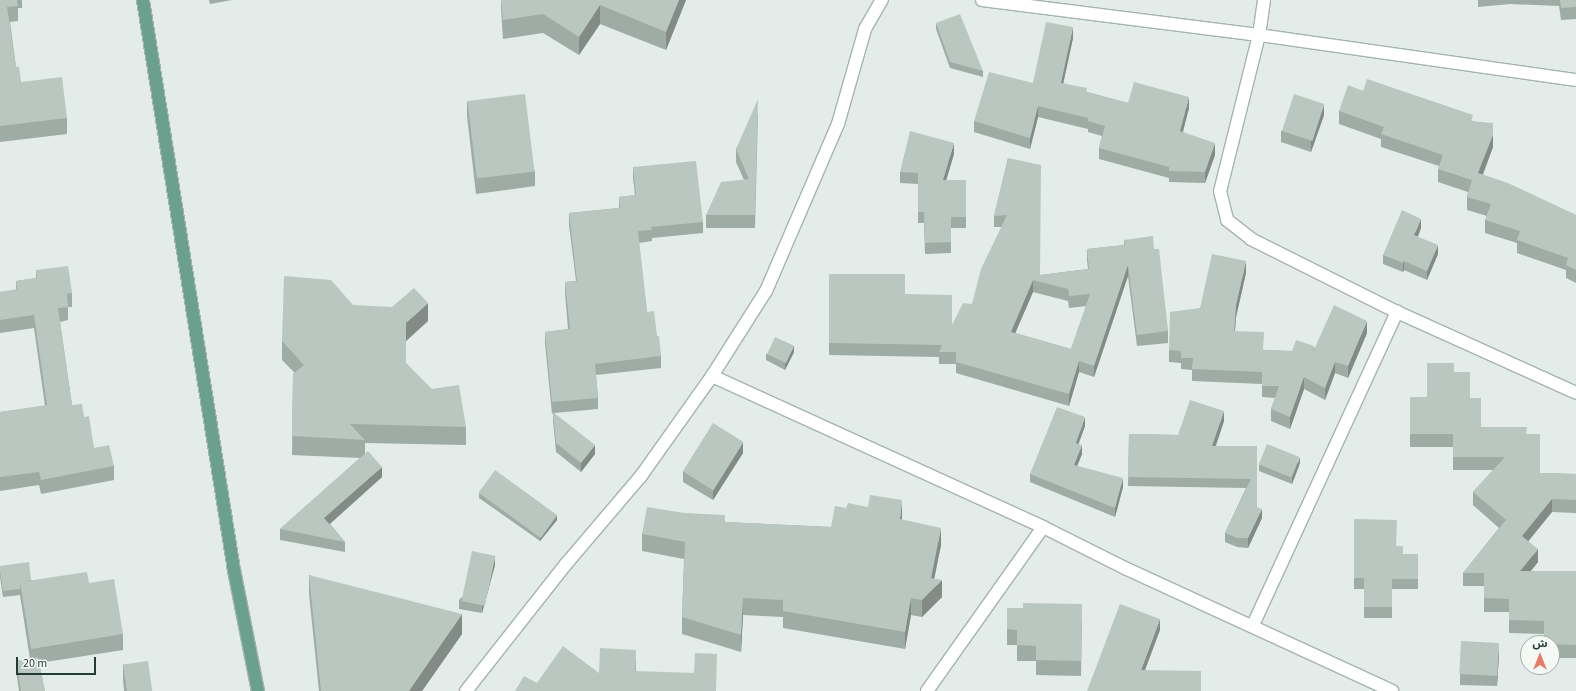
<!DOCTYPE html>
<meta charset="utf-8">
<style>
body{margin:0}
#map{position:relative;width:1576px;height:691px;overflow:hidden;background:#e3ece8;font-family:"Source Sans 3","Noto Sans Arabic",sans-serif}
div>[style]{position:absolute}
[style*='--x']{left:calc(var(--x)*1px);top:calc(var(--y)*1px);width:calc(var(--w)*1px);rotate:calc(var(--a)*1deg)}
.roads{filter:drop-shadow(1px 0 #a6b4ae) drop-shadow(-1px 0 #a6b4ae) drop-shadow(0 1px #a6b4ae) drop-shadow(0 -1px #a6b4ae)}
.minor>*{height:12px;margin:-6px;padding:0 6px;transform-origin:6px;border-radius:6px;background:#fff}
.major>*{height:12px;margin:-6px;padding:0 6px;transform-origin:6px;border-radius:6px;background:#6b9f8e}
.wall>*{inset:0;background:#9faba5}
.shaded-wall>*{inset:0;background:#828b86}
.building>*{inset:0;background:#b9c7c0;transform-origin:0 0}
span{translate:-50% -50%;white-space:nowrap;text-align:center;line-height:1.15;-webkit-text-stroke:3px #f4f9f6;paint-order:stroke}
.north{position:absolute;left:1520px;top:635px;width:40px;height:40px;box-sizing:border-box;background:#f4f9f6;border:1px solid #a1ada8;border-radius:50%;rotate:0deg;font-size:11px;font-weight:700;line-height:16px;text-align:center;color:#243c34}
.north::after{content:'';display:block;margin:auto;width:14px;height:18px;background:#e97c65;clip-path:polygon(50% 0,100% 100%,50% 72%,0 100%)}
.scale{position:absolute;left:16px;top:657px;width:80px;height:18px;box-sizing:border-box;border:2px solid #243c34;border-top:0;padding-left:5px;font-size:12px;line-height:14px;white-space:nowrap;color:#243c34;-webkit-text-stroke:3px #f4f9f6;paint-order:stroke}
</style>
<div id="map">
<div class="roads">
<div class="minor">
<i style="--x:982;--y:0;--w:279;--a:7.2"></i>
<i style="--x:1259;--y:35;--w:320;--a:8.1"></i>
<i style="--x:1264;--y:0;--w:35;--a:98"></i>
<i style="--x:1259;--y:35;--w:161;--a:104"></i>
<i style="--x:1220;--y:191;--w:30;--a:76"></i>
<i style="--x:1227;--y:220;--w:31;--a:38"></i>
<i style="--x:1251;--y:239;--w:163;--a:26.6"></i>
<i style="--x:1397;--y:312;--w:196;--a:24.3"></i>
<i style="--x:712;--y:376;--w:364;--a:24.5"></i>
<i style="--x:1043;--y:527;--w:94;--a:26.6"></i>
<i style="--x:1127;--y:569;--w:292;--a:24.7"></i>
<i style="--x:1253;--y:625;--w:345;--a:-65.3"></i>
<i style="--x:466;--y:691;--w:162;--a:-51.8"></i>
<i style="--x:566;--y:564;--w:116;--a:-49.6"></i>
<i style="--x:641;--y:476;--w:123;--a:-54.6"></i>
<i style="--x:712;--y:376;--w:101;--a:-57.6"></i>
<i style="--x:766;--y:291;--w:182;--a:-66.7"></i>
<i style="--x:838;--y:124;--w:99;--a:-74.1"></i>
<i style="--x:865;--y:29;--w:34;--a:-60"></i>
<i style="--x:927;--y:691;--w:201;--a:-54.7"></i>
</div>
<div class="major">
<i style="--x:143;--y:0;--w:577;--a:80.93"></i>
<i style="--x:234;--y:570;--w:123;--a:78.8"></i>
</div>
</div>
<div class="wall">
<i style="clip-path:polygon(0 0,22px 0,22px 8px,18px 8px,18px 21px,10px 22px,16px 67px,21px 82px,67px 118px,67px 134px,0 142px)"></i>
<i style="clip-path:polygon(209px 0,232px 0,210px 4px)"></i>
<i style="clip-path:polygon(501px 0,686px 0,666px 50px,600px 24px,579px 55px,543px 33px,503px 39px,501px 9px)"></i>
<i style="clip-path:polygon(1478px 0,1576px 0,1576px 19px,1561px 20px,1559px 6px,1510px 4px,1478px 7px)"></i>
<i style="clip-path:polygon(936px 23px,983px 71px,983px 77px,950px 68px,936px 29px)"></i>
<i style="clip-path:polygon(1073px 38px,1063px 83px,1087px 92px,1128px 103px,1189px 108px,1183px 132px,1215px 155px,1205px 183px,1169px 182px,1169px 178px,1099px 159px,1099px 148px,1102px 136px,1088px 132px,1088px 129px,1038px 117px,1030px 149px,974px 132px,974px 121px,1033px 83px)"></i>
<i style="clip-path:polygon(1363px 91px,1473px 121px,1493px 136px,1493px 147px,1483px 175px,1576px 215px,1576px 283px,1566px 278px,1566px 270px,1517px 253px,1517px 243px,1485px 233px,1485px 220px,1487px 216px,1467px 210px,1467px 197px,1468px 192px,1438px 182px,1438px 169px,1439px 166px,1381px 147px,1381px 139px,1339px 124px,1339px 111px)"></i>
<i style="clip-path:polygon(467px 101px,535px 171px,535px 186px,476px 194px,467px 116px)"></i>
<i style="clip-path:polygon(758px 113px,755px 228px,706px 228px,706px 215px,744px 180px,736px 162px,736px 149px)"></i>
<i style="clip-path:polygon(1324px 115px,1311px 152px,1281px 142px,1281px 131px)"></i>
<i style="clip-path:polygon(954px 154px,946px 180px,966px 180px,966px 228px,951px 228px,951px 253px,925px 254px,924px 223px,918px 223px,918px 184px,900px 183px,900px 172px)"></i>
<i style="clip-path:polygon(evenodd,1008px 158px,1040px 275px,1088px 269px,1087px 261px,1087px 249px,1124px 245px,1124px 240px,1154px 249px,1168px 331px,1168px 343px,1137px 346px,1128px 276px,1094px 377px,1079px 372px,1069px 406px,956px 373px,956px 364px,939px 364px,939px 357px,829px 355px,829px 274px,905px 294px,952px 325px,972px 304px,1002px 227px,994px 227px,994px 216px,1008px 158px,1033px 292px,1068px 301px,1069px 308px,1086px 306px,1071px 349px,1015px 333px,1033px 292px)"></i>
<i style="clip-path:polygon(633px 167px,703px 222px,703px 233px,652px 238px,652px 241px,639px 243px,647px 312px,657px 336px,661px 356px,661px 368px,596px 375px,598px 398px,598px 409px,554px 413px,595px 454px,581px 472px,556px 452px,553px 421px,553px 413px,552px 414px,545px 343px,545px 332px,568px 329px,565px 293px,565px 282px,576px 281px,569px 225px,569px 213px,619px 208px,619px 197px,635px 195px,633px 178px)"></i>
<i style="clip-path:polygon(1421px 228px,1418px 237px,1438px 254px,1427px 280px,1404px 270px,1403px 272px,1383px 264px,1383px 255px)"></i>
<i style="clip-path:polygon(36px 270px,72px 293px,72px 307px,68px 307px,68px 320px,60px 322px,72px 405px,84px 417px,94px 448px,114px 466px,114px 480px,41px 494px,39px 485px,0 491px,0 412px,45px 406px,34px 328px,0 333px,0 292px,16px 290px,16px 281px,36px 278px)"></i>
<i style="clip-path:polygon(1246px 273px,1236px 317px,1235px 331px,1264px 350px,1292px 351px,1314px 348px,1367px 333px,1348px 378px,1335px 373px,1325px 400px,1304px 389px,1290px 429px,1271px 421px,1271px 409px,1275px 398px,1262px 397px,1262px 384px,1192px 381px,1192px 370px,1181px 369px,1181px 363px,1169px 362px,1169px 350px,1200px 308px)"></i>
<i style="clip-path:polygon(353px 305px,428px 321px,406px 341px,406px 363px,466px 427px,466px 445px,365px 443px,365px 454px,382px 477px,330px 524px,345px 542px,345px 552px,280px 540px,280px 529px,360px 458px,292px 455px,293px 374px,295px 373px,282px 360px,282px 341px)"></i>
<i style="clip-path:polygon(794px 352px,785px 370px,766px 360px,766px 354px)"></i>
<i style="clip-path:polygon(1410px 397px,1470px 398px,1481px 427px,1527px 434px,1540px 473px,1576px 474px,1576px 513px,1552px 512px,1528px 541px,1538px 562px,1531px 571px,1576px 571px,1576px 658px,1552px 658px,1552px 643px,1544px 634px,1509px 633px,1509px 612px,1484px 612px,1484px 586px,1463px 586px,1463px 573px,1499px 528px,1473px 505px,1473px 492px,1493px 470px,1453px 470px,1453px 447px,1410px 447px)"></i>
<i style="clip-path:polygon(1224px 421px,1216px 446px,1257px 446px,1257px 507px,1262px 518px,1248px 548px,1237px 547px,1225px 542px,1225px 533px,1246px 488px,1128px 486px,1129px 434px,1178px 435px)"></i>
<i style="clip-path:polygon(1085px 426px,1078px 444px,1082px 454px,1077px 466px,1123px 487px,1115px 517px,1030px 482px,1030px 474px)"></i>
<i style="clip-path:polygon(743px 453px,713px 500px,683px 482px,683px 471px)"></i>
<i style="clip-path:polygon(1300px 463px,1292px 484px,1259px 471px,1259px 465px)"></i>
<i style="clip-path:polygon(479px 493px,557px 520px,540px 541px,479px 498px)"></i>
<i style="clip-path:polygon(902px 517px,902px 520px,941px 545px,934px 578px,942px 597px,922px 617px,911px 615px,905px 649px,783px 628px,783px 617px,743px 615px,741px 652px,682px 634px,682px 617px,684px 559px,642px 551px,642px 534px,725px 522px,831px 527px)"></i>
<i style="clip-path:polygon(1354px 519px,1397px 546px,1403px 554px,1418px 554px,1418px 589px,1392px 589px,1392px 618px,1364px 618px,1364px 589px,1354px 589px)"></i>
<i style="clip-path:polygon(495px 565px,482px 613px,459px 609px,459px 600px)"></i>
<i style="clip-path:polygon(0 566px,31px 580px,89px 583px,123px 634px,123px 650px,39px 663px,45px 691px,19px 691px,16px 670px,16px 661px,30px 659px,20px 595px,3px 597px,0 577px)"></i>
<i style="clip-path:polygon(309px 575px,462px 634px,422px 691px,319px 691px,309px 594px)"></i>
<i style="clip-path:polygon(1007px 608px,1082px 620px,1081px 676px,1036px 675px,1036px 661px,1017px 661px,1017px 645px,1007px 645px)"></i>
<i style="clip-path:polygon(1499px 654px,1497px 686px,1460px 685px,1460px 674px)"></i>
<i style="clip-path:polygon(123px 664px,152px 691px,124px 691px,123px 680px)"></i>
</div>
<div class="shaded-wall">
<i style="clip-path:polygon(679px 0,686px 0,666px 50px,666px 32px)"></i>
<i style="clip-path:polygon(600px 5px,600px 24px,579px 55px,579px 37px)"></i>
<i style="clip-path:polygon(1073px 27px,1073px 38px,1061px 94px,1061px 83px)"></i>
<i style="clip-path:polygon(1189px 97px,1189px 108px,1180px 142px,1180px 131px)"></i>
<i style="clip-path:polygon(1324px 104px,1324px 115px,1311px 152px,1311px 141px)"></i>
<i style="clip-path:polygon(1038px 106px,1038px 117px,1030px 149px,1030px 138px)"></i>
<i style="clip-path:polygon(1493px 123px,1493px 147px,1478px 186px,1478px 173px)"></i>
<i style="clip-path:polygon(954px 143px,954px 154px,943px 191px,943px 180px)"></i>
<i style="clip-path:polygon(1215px 143px,1215px 155px,1205px 183px,1205px 172px)"></i>
<i style="clip-path:polygon(1421px 219px,1421px 228px,1414px 245px,1414px 235px)"></i>
<i style="clip-path:polygon(1438px 245px,1438px 254px,1427px 280px,1427px 271px)"></i>
<i style="clip-path:polygon(1246px 261px,1246px 273px,1236px 317px,1234px 342px,1236px 305px)"></i>
<i style="clip-path:polygon(1404px 261px,1404px 270px,1403px 272px,1403px 263px)"></i>
<i style="clip-path:polygon(1128px 265px,1128px 276px,1094px 377px,1094px 366px)"></i>
<i style="clip-path:polygon(1033px 280px,1033px 292px,1011px 343px,1011px 332px)"></i>
<i style="clip-path:polygon(428px 303px,428px 321px,406px 341px,406px 323px)"></i>
<i style="clip-path:polygon(1367px 321px,1367px 333px,1348px 378px,1348px 366px)"></i>
<i style="clip-path:polygon(794px 346px,794px 352px,785px 370px,785px 364px)"></i>
<i style="clip-path:polygon(1079px 361px,1079px 372px,1069px 406px,1069px 394px)"></i>
<i style="clip-path:polygon(1335px 362px,1335px 373px,1325px 400px,1325px 388px)"></i>
<i style="clip-path:polygon(1304px 377px,1304px 389px,1290px 429px,1290px 417px)"></i>
<i style="clip-path:polygon(1224px 411px,1224px 421px,1212px 456px,1212px 446px)"></i>
<i style="clip-path:polygon(1085px 417px,1085px 426px,1076px 451px,1076px 443px)"></i>
<i style="clip-path:polygon(743px 442px,743px 453px,713px 500px,713px 489px)"></i>
<i style="clip-path:polygon(595px 445px,595px 454px,581px 472px,581px 463px)"></i>
<i style="clip-path:polygon(1082px 445px,1082px 454px,1074px 474px,1074px 465px)"></i>
<i style="clip-path:polygon(1300px 457px,1300px 463px,1292px 484px,1292px 478px)"></i>
<i style="clip-path:polygon(382px 467px,382px 477px,324px 529px,324px 518px)"></i>
<i style="clip-path:polygon(1123px 478px,1123px 487px,1115px 517px,1115px 508px)"></i>
<i style="clip-path:polygon(1552px 499px,1552px 512px,1522px 549px,1522px 536px)"></i>
<i style="clip-path:polygon(902px 500px,902px 517px,900px 536px,900px 519px)"></i>
<i style="clip-path:polygon(1262px 509px,1262px 518px,1248px 548px,1248px 538px)"></i>
<i style="clip-path:polygon(557px 515px,557px 520px,540px 541px,540px 535px)"></i>
<i style="clip-path:polygon(941px 528px,941px 545px,932px 590px,942px 580px,942px 597px,922px 617px,922px 600px,931px 578px)"></i>
<i style="clip-path:polygon(1538px 549px,1538px 562px,1520px 584px,1520px 571px)"></i>
<i style="clip-path:polygon(495px 556px,495px 565px,482px 613px,482px 604px)"></i>
<i style="clip-path:polygon(743px 598px,743px 615px,741px 652px,741px 635px)"></i>
<i style="clip-path:polygon(911px 598px,911px 615px,905px 649px,905px 632px)"></i>
<i style="clip-path:polygon(462px 614px,462px 634px,422px 691px,409px 691px)"></i>
<i style="clip-path:polygon(1160px 619px,1160px 630px,1141px 681px,1141px 670px)"></i>
<i style="clip-path:polygon(1499px 643px,1499px 654px,1497px 686px,1497px 676px)"></i>
<i style="clip-path:polygon(636px 650px,636px 662px,635px 684px,635px 671px)"></i>
</div>
<div class="building">
<i style="clip-path:polygon(0 0,17px 0,18px 6px,7px 7px,16px 67px,19px 66px,21px 82px,62px 77px,67px 118px,0 126px)"></i>
<i style="clip-path:polygon(501px 0,679px 0,666px 32px,600px 5px,579px 37px,543px 14px,503px 20px)"></i>
<i style="clip-path:polygon(1560px 0,1576px 0,1576px 7px,1561px 8px)"></i>
<i style="clip-path:polygon(960px 14px,983px 71px,950px 62px,936px 23px)"></i>
<i style="clip-path:polygon(1046px 22px,1073px 27px,1061px 83px,1087px 88px,1086px 92px,1128px 103px,1134px 82px,1189px 97px,1180px 131px,1215px 143px,1205px 172px,1169px 171px,1169px 167px,1099px 148px,1105px 126px,1088px 121px,1088px 118px,1038px 106px,1030px 138px,974px 121px,989px 72px,1033px 83px)"></i>
<i style="clip-path:polygon(1367px 79px,1473px 115px,1471px 121px,1493px 123px,1493px 135px,1478px 173px,1508px 183px,1576px 215px,1576px 270px,1566px 265px,1568px 258px,1517px 240px,1520px 231px,1485px 220px,1491px 204px,1467px 197px,1472px 180px,1438px 169px,1443px 155px,1381px 134px,1384px 127px,1339px 111px,1348px 85px,1363px 91px)"></i>
<i style="left:525px;top:94px;width:78px;height:58px;rotate:83deg"></i>
<i style="left:1294px;top:94px;width:32px;height:39px;rotate:18deg"></i>
<i style="clip-path:polygon(758px 99px,755px 215px,706px 215px,721px 182px,749px 179px,736px 149px)"></i>
<i style="clip-path:polygon(910px 131px,954px 143px,943px 180px,966px 180px,966px 217px,951px 217px,951px 242px,925px 243px,924px 212px,918px 212px,918px 173px,900px 172px)"></i>
<i style="clip-path:polygon(evenodd,1008px 158px,1041px 165px,1040px 275px,1089px 269px,1087px 249px,1125px 245px,1124px 240px,1153px 236px,1154px 249px,1159px 249px,1168px 331px,1137px 335px,1128px 265px,1094px 366px,1079px 361px,1069px 394px,956px 362px,956px 352px,939px 352px,942px 345px,829px 343px,829px 274px,905px 274px,905px 294px,952px 295px,952px 325px,963px 303px,972px 304px,981px 269px,1007px 215px,994px 216px,1008px 158px,1033px 280px,1068px 289px,1069px 296px,1090px 294px,1071px 349px,1011px 332px,1033px 280px)"></i>
<i style="clip-path:polygon(696px 161px,703px 222px,651px 227px,652px 230px,638px 231px,647px 312px,654px 311px,657px 336px,659px 336px,661px 356px,595px 364px,598px 398px,552px 402px,545px 332px,570px 329px,565px 282px,577px 281px,569px 213px,620px 208px,619px 197px,636px 195px,633px 167px)"></i>
<i style="clip-path:polygon(1402px 210px,1421px 219px,1414px 235px,1438px 245px,1427px 271px,1404px 261px,1403px 263px,1383px 255px)"></i>
<i style="clip-path:polygon(1212px 254px,1246px 261px,1236px 305px,1234px 331px,1264px 332px,1263px 350px,1292px 351px,1296px 340px,1314px 346px,1313px 352px,1334px 305px,1367px 321px,1348px 366px,1335px 362px,1325px 388px,1304px 377px,1290px 417px,1271px 409px,1279px 386px,1262px 386px,1262px 372px,1192px 369px,1193px 358px,1181px 358px,1181px 351px,1169px 350px,1170px 312px,1200px 308px)"></i>
<i style="clip-path:polygon(68px 266px,72px 293px,67px 294px,68px 307px,58px 308px,72px 405px,82px 404px,84px 417px,89px 416px,94px 448px,109px 445px,114px 466px,41px 480px,39px 472px,0 477px,0 412px,47px 405px,34px 315px,0 320px,0 292px,17px 289px,16px 281px,37px 278px,36px 270px)"></i>
<i style="clip-path:polygon(284px 276px,331px 280px,353px 305px,392px 307px,414px 288px,428px 303px,406px 323px,406px 363px,432px 389px,459px 385px,466px 427px,350px 424px,365px 440px,292px 436px,293px 374px,304px 365px,282px 341px)"></i>
<i style="left:775px;top:337px;width:21px;height:19px;rotate:25deg"></i>
<i style="clip-path:polygon(1427px 363px,1454px 363px,1454px 372px,1470px 372px,1470px 398px,1481px 398px,1481px 427px,1527px 427px,1526px 434px,1540px 434px,1540px 473px,1576px 474px,1576px 500px,1552px 499px,1522px 536px,1538px 549px,1520px 571px,1576px 571px,1576px 645px,1552px 644px,1552px 643px,1544px 643px,1544px 621px,1509px 620px,1509px 599px,1484px 598px,1484px 573px,1463px 573px,1506px 520px,1473px 492px,1505px 457px,1453px 457px,1453px 434px,1410px 434px,1410px 397px,1427px 397px)"></i>
<i style="clip-path:polygon(1190px 400px,1224px 411px,1212px 446px,1257px 446px,1257px 507px,1262px 509px,1248px 538px,1237px 538px,1225px 533px,1251px 479px,1128px 477px,1129px 434px,1178px 435px)"></i>
<i style="clip-path:polygon(1057px 407px,1085px 417px,1076px 443px,1082px 445px,1074px 465px,1123px 478px,1115px 508px,1030px 474px)"></i>
<i style="clip-path:polygon(553px 412px,595px 445px,581px 463px,556px 443px)"></i>
<i style="left:713px;top:423px;width:36px;height:57px;rotate:32deg"></i>
<i style="left:1267px;top:444px;width:35px;height:22px;rotate:22deg"></i>
<i style="clip-path:polygon(368px 451px,382px 467px,324px 518px,345px 542px,280px 529px)"></i>
<i style="left:495px;top:470px;width:77px;height:28px;rotate:36deg"></i>
<i style="clip-path:polygon(870px 495px,902px 500px,900px 519px,941px 528px,931px 578px,942px 580px,922px 600px,911px 598px,905px 632px,783px 611px,783px 600px,743px 598px,741px 635px,682px 617px,685px 542px,642px 534px,647px 507px,684px 513px,725px 515px,725px 522px,831px 527px,835px 506px,846px 508px,848px 503px,868px 507px)"></i>
<i style="clip-path:polygon(1354px 519px,1397px 520px,1396px 546px,1403px 546px,1403px 554px,1418px 554px,1418px 579px,1392px 579px,1392px 607px,1364px 607px,1364px 578px,1354px 578px)"></i>
<i style="left:472px;top:551px;width:24px;height:51px;rotate:12deg"></i>
<i style="clip-path:polygon(29px 562px,31px 580px,20px 582px,20px 589px,3px 591px,0 571px,0 566px)"></i>
<i style="clip-path:polygon(87px 572px,89px 583px,114px 579px,123px 634px,31px 649px,20px 582px)"></i>
<i style="clip-path:polygon(309px 575px,462px 614px,409px 691px,321px 691px)"></i>
<i style="clip-path:polygon(1023px 603px,1082px 604px,1081px 661px,1036px 660px,1036px 646px,1017px 645px,1017px 630px,1007px 629px,1007px 608px,1023px 608px)"></i>
<i style="clip-path:polygon(1120px 604px,1160px 619px,1141px 670px,1201px 671px,1201px 691px,1087px 691px)"></i>
<i style="left:1461px;top:641px;width:38px;height:33px;rotate:3deg"></i>
<i style="clip-path:polygon(563px 646px,599px 673px,600px 648px,636px 650px,635px 671px,694px 673px,695px 653px,717px 654px,716px 691px,515px 691px,524px 676px,537px 683px)"></i>
<i style="clip-path:polygon(38px 657px,45px 691px,21px 691px,16px 661px)"></i>
<i style="left:148px;top:661px;width:30px;height:25px;rotate:82deg"></i>
</div>
<div class="north">ش</div>
<div class="scale">20 m</div>
</div>
